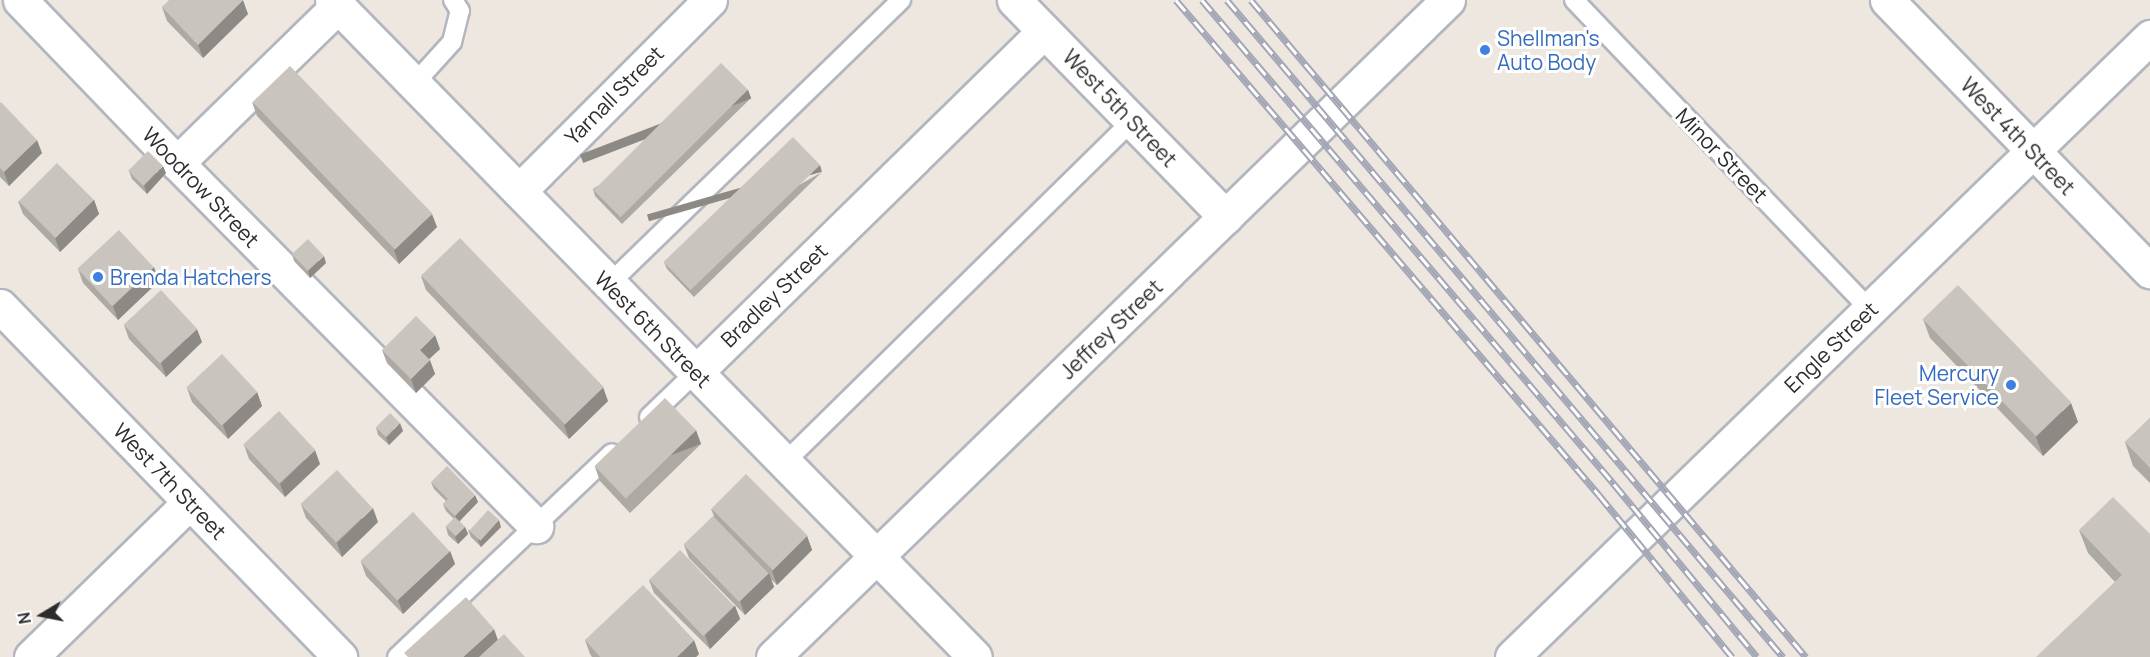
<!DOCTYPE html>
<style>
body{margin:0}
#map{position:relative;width:2150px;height:657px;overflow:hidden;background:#ede7e0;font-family:Manrope,sans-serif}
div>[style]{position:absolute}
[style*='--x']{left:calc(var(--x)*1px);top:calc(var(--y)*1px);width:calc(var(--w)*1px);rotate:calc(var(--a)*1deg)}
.roads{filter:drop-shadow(2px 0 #b3b6bf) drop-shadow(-2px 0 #b3b6bf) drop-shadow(0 2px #b3b6bf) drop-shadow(0 -2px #b3b6bf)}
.service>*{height:18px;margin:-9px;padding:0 9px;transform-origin:9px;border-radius:9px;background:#fff}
.minor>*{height:33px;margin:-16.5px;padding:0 16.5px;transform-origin:16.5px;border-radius:16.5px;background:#fff}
.tertiary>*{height:33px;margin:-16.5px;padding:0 16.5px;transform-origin:16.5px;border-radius:16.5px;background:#fff}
.rail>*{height:7px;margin-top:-3.5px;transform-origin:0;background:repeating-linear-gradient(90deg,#fff 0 14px,#a3a7b5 0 28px);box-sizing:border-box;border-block:2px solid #a3a7b5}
.wall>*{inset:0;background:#ada9a3}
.shaded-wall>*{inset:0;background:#8d8a85;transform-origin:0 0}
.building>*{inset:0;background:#c9c5be;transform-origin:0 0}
.dots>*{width:16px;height:16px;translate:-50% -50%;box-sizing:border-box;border:3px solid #fff;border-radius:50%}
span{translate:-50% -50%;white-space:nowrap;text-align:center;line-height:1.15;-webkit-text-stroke:6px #fff;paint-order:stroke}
.shop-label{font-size:21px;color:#366cbe}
.left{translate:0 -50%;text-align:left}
.right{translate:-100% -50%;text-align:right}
.street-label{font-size:21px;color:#2c2c2c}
.north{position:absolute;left:12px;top:585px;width:60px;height:60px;-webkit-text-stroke:4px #fff;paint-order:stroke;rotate:260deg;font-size:16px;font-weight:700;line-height:24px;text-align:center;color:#2c2c2c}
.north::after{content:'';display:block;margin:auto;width:21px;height:27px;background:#2c2c2c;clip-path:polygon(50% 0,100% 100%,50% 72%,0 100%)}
</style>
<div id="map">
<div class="roads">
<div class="service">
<i style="--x:1574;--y:0;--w:429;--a:46.3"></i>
<i style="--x:414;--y:84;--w:57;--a:-47.9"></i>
<i style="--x:452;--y:42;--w:32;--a:-76"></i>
<i style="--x:460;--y:11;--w:13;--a:-122"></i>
<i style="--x:608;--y:285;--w:409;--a:-44.2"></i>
<i style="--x:649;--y:417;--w:65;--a:-43.8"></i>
<i style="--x:784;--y:463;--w:488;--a:-44.5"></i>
<i style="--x:397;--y:657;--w:296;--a:-43.5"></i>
</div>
<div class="minor">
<i style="--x:20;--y:0;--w:226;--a:46.1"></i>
<i style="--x:177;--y:163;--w:511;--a:45.32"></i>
<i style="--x:332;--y:0;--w:919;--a:45.62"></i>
<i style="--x:1014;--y:0;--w:303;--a:45.7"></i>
<i style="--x:1887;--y:0;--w:378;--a:45.9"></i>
<i style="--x:177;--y:163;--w:225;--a:-44.3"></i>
<i style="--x:519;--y:191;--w:270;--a:-45"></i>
<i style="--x:0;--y:306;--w:489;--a:45.9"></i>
<i style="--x:696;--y:372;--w:487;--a:-44.4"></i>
<i style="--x:31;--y:657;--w:222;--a:-44.3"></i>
<i style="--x:773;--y:657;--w:942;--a:-44.23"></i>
</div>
<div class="tertiary">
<i style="--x:1512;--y:657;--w:890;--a:-44.18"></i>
</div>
</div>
<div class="rail">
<i style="--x:1176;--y:0;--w:651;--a:49.48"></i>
<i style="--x:1599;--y:495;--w:210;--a:50.6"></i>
<i style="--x:1202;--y:0;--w:636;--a:49.59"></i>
<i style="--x:1614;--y:484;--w:224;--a:50.4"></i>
<i style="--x:1227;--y:0;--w:861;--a:49.76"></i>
<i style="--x:1251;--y:0;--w:860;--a:49.81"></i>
</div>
<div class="wall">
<i style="clip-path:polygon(162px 7px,248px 14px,203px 58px,167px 21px)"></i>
<i style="clip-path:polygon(748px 90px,751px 98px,622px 224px,595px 196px,593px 189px)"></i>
<i style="clip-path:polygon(252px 102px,437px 227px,399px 264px,257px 116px)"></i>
<i style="clip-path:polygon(0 103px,42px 153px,9px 186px,0 177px)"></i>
<i style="clip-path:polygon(129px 171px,166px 173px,147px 194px,132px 179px)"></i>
<i style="clip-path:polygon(822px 172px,694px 297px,667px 269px,664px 262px)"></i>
<i style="clip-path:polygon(94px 200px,99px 214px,60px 252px,23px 214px,18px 201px)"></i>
<i style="clip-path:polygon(292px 254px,326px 263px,310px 278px,294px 261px)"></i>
<i style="clip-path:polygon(78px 269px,159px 281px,118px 320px,83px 283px)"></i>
<i style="clip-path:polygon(421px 276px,608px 401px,569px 439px,426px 290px)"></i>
<i style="clip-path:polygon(1923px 319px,2078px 422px,2043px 456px,1930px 338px)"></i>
<i style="clip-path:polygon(124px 325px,202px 342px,166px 377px,129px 339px)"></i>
<i style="clip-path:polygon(440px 349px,429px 359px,435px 374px,416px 393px,387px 363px,382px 350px)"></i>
<i style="clip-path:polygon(187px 388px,257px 392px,262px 406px,228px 439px,192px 402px)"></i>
<i style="clip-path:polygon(2150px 418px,2150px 483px,2133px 466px,2125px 442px)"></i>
<i style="clip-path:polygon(376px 427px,403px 431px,389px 445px,378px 435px)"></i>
<i style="clip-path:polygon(701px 444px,630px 513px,600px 481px,595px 467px)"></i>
<i style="clip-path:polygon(244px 445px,320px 464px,285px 497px,249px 459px)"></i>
<i style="clip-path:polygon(431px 482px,478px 502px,459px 521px,465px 527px,468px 534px,458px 544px,448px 535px,446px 527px,454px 519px,446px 511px,443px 504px,446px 501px,434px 489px)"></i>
<i style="clip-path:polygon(301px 504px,378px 522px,342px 557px,306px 518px)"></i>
<i style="clip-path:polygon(711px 509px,807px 536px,812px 550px,777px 585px,771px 579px,774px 587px,745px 615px,689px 558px,684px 545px,714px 516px)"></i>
<i style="clip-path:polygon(501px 527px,481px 547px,471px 537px,468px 530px)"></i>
<i style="clip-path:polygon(2079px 530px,2150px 534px,2150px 657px,2115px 582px,2088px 553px)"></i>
<i style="clip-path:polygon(450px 551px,455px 564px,403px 614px,366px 576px,361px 562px)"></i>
<i style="clip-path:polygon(649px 580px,735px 606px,740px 619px,710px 649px,654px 593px)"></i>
<i style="clip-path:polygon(585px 640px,699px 654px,696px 657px,592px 657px,590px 654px)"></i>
</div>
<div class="shaded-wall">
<i style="clip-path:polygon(243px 0,248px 14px,203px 58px,198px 45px)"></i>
<i style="left:748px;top:90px;width:9px;height:180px;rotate:69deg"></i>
<i style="clip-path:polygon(37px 140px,42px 153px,9px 186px,4px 172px)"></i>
<i style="left:820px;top:165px;width:7px;height:180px;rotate:74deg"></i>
<i style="clip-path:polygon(163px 166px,166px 173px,147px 194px,144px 186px)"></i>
<i style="clip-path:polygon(94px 200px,99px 214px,60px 252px,55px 238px)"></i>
<i style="clip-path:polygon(432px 214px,437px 227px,399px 264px,394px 250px)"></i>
<i style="clip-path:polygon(324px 256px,326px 263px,310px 278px,308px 271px)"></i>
<i style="clip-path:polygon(154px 267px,159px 281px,118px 320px,113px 306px)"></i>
<i style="clip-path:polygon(197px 329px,202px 342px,166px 377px,161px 363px)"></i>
<i style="clip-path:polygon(435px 335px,440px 349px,425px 363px,420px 350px)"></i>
<i style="clip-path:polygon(430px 360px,435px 374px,416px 393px,411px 379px)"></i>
<i style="clip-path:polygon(603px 387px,608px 401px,569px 439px,564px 425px)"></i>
<i style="clip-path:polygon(257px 392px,262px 406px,228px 439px,223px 425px)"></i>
<i style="clip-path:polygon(2071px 403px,2078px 422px,2043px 456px,2036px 437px)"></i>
<i style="clip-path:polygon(400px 423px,403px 431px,389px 445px,386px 438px)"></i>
<i style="left:696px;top:430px;width:15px;height:99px;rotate:70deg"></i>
<i style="clip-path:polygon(315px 450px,320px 464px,285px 497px,280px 484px)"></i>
<i style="clip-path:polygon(475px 495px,478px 502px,458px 523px,455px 516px)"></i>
<i style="clip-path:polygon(373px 508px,378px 522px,342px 557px,337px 543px)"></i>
<i style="clip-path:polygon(499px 520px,501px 527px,481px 547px,478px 540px)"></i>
<i style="clip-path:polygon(465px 527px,468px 534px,458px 544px,455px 537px)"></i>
<i style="clip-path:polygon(807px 536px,812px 550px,777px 585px,772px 571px)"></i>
<i style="clip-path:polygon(450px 551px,455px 564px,403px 614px,398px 600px)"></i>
<i style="clip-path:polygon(769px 573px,774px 587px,745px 615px,740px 601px)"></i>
<i style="clip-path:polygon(735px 606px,740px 619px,710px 649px,705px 635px)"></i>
<i style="clip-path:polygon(494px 629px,499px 643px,483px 657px,463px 657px)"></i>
<i style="clip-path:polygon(694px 640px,699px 654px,696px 657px,677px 657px)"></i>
</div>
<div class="building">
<i style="clip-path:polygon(169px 0,243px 0,198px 45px,162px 7px)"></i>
<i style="left:721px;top:63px;width:38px;height:180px;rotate:45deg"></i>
<i style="left:290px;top:66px;width:205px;height:52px;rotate:46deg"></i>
<i style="clip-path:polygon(1px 102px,37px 140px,4px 172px,0 168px,0 103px)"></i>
<i style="left:793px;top:137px;width:39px;height:180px;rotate:46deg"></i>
<i style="left:148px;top:151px;width:21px;height:28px;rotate:45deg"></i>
<i style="left:57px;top:163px;width:52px;height:54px;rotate:45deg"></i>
<i style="left:119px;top:230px;width:51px;height:57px;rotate:47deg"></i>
<i style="left:460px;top:238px;width:207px;height:54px;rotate:46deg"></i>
<i style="left:308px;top:239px;width:23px;height:22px;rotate:47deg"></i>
<i style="left:1958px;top:285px;width:163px;height:49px;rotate:46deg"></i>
<i style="left:161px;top:290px;width:53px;height:51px;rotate:47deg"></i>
<i style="clip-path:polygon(416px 316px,435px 335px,420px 350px,430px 360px,411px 379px,382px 350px)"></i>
<i style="left:222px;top:354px;width:52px;height:49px;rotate:47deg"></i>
<i style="left:665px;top:398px;width:45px;height:98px;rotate:46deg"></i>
<i style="left:279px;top:411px;width:53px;height:49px;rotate:47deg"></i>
<i style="left:390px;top:413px;width:14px;height:20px;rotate:45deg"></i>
<i style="clip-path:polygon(2150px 418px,2150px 468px,2125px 442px)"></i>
<i style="clip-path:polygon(447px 466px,475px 495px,455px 516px,443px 504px,448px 499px,431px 482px)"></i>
<i style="left:337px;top:470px;width:52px;height:50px;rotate:47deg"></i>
<i style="left:746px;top:474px;width:87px;height:49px;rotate:45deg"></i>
<i style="clip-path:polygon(2113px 497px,2150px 534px,2150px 657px,2036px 657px,2122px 575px,2079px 530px)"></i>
<i style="left:488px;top:510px;width:15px;height:28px;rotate:42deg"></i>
<i style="left:413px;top:512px;width:54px;height:72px;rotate:47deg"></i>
<i style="left:713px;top:516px;width:80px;height:41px;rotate:46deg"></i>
<i style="left:455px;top:517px;width:14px;height:13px;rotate:45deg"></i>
<i style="left:680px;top:550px;width:78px;height:43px;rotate:46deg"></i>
<i style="clip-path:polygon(643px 585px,694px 640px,677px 657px,600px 657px,585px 640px)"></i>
<i style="clip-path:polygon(466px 597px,494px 629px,463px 657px,408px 657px,404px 653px)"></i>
<i style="clip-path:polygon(504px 634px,525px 657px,479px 657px)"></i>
</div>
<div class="dots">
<i style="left:1485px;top:50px;background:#3f7fe0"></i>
<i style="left:98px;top:277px;background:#3f7fe0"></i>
<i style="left:2011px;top:385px;background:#3f7fe0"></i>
</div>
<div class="shop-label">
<span class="left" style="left:1497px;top:50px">Shellman's<br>Auto Body</span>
<span class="left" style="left:110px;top:277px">Brenda Hatchers</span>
<span class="right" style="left:1999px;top:385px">Mercury<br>Fleet Service</span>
</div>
<div class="street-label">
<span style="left:614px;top:95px;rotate:-45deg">Yarnall Street</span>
<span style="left:1120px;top:108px;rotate:46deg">West 5th Street</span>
<span style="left:2018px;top:136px;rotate:46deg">West 4th Street</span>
<span style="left:1722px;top:155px;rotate:46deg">Minor Street</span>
<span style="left:201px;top:187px;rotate:46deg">Woodrow Street</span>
<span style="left:774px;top:295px;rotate:-44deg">Bradley Street</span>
<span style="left:653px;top:329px;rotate:45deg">West 6th Street</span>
<span style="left:1111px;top:329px;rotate:-44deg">Jeffrey Street</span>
<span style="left:1831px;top:347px;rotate:-44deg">Engle Street</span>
<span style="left:170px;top:481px;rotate:46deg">West 7th Street</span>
</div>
<div class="north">N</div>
</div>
